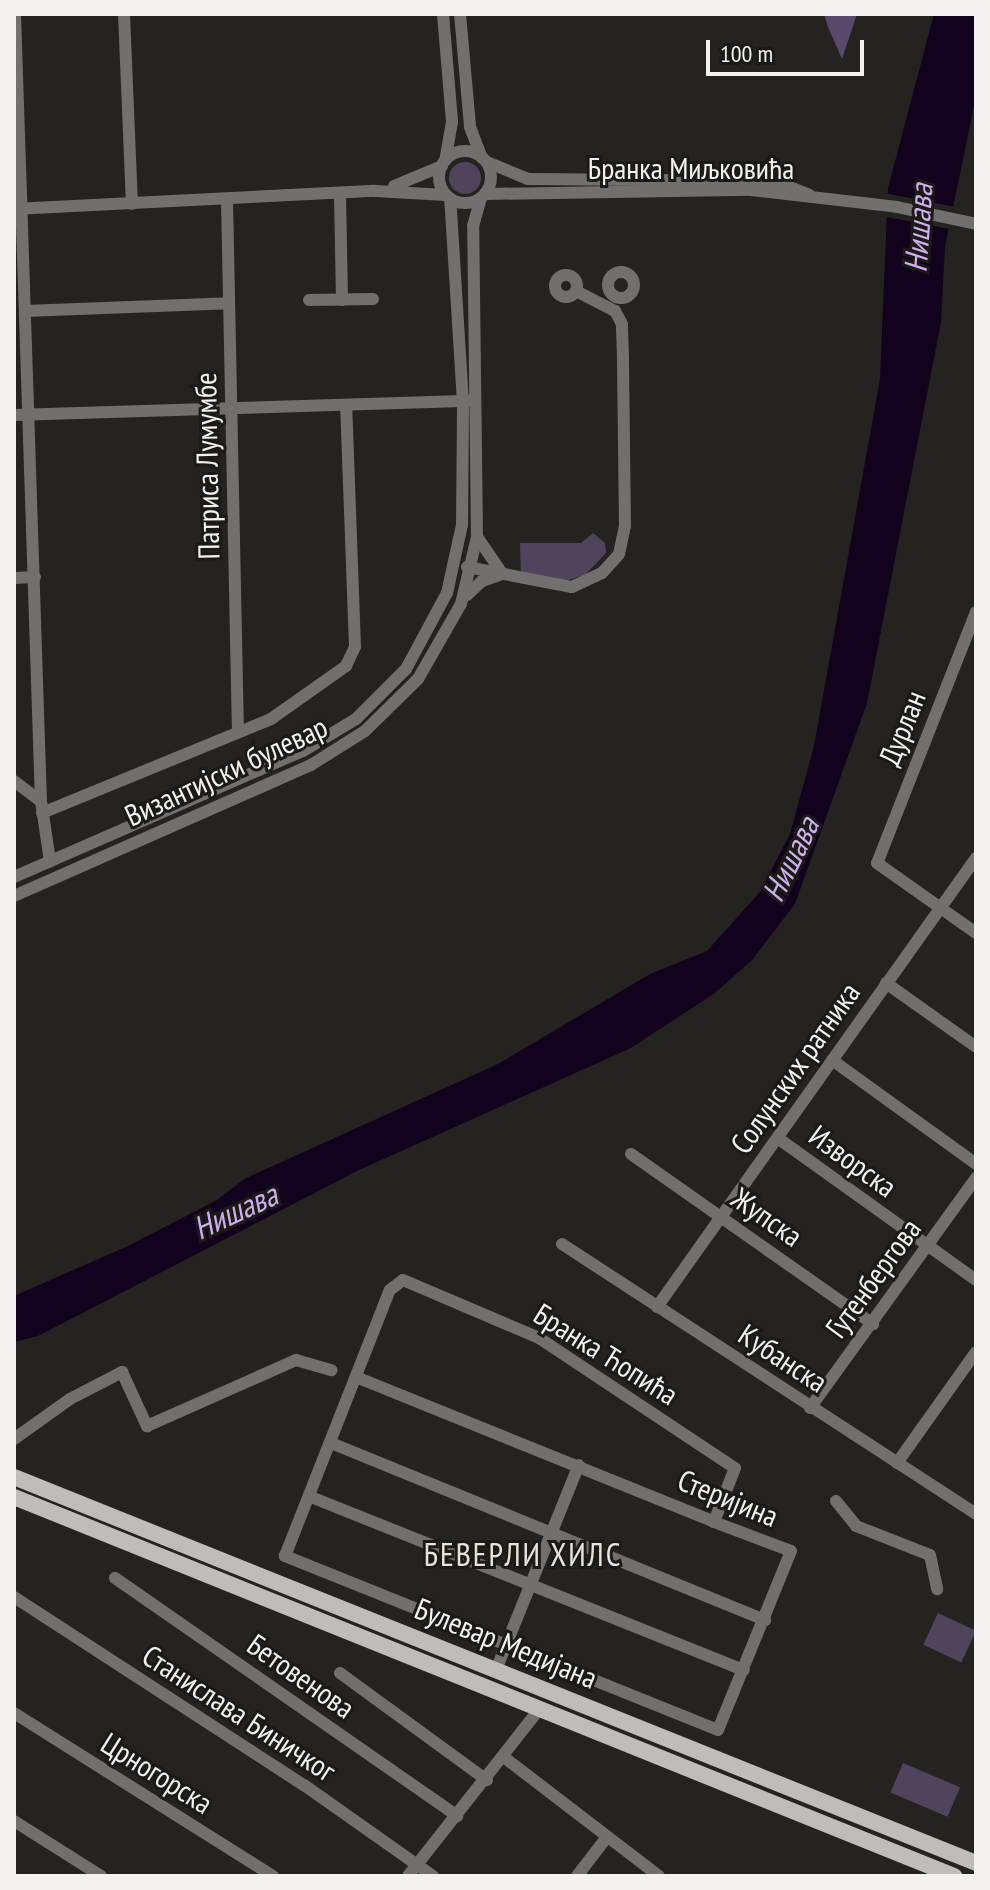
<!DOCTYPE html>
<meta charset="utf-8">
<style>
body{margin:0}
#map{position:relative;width:990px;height:1890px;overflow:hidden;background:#252320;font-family:"PT Sans Narrow",sans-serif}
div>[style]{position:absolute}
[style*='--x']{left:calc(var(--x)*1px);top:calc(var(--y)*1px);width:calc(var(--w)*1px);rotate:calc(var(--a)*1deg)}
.green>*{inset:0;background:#50445c;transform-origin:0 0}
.round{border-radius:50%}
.forest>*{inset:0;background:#5b486d}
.water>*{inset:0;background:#12021e}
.pier>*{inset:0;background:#252320;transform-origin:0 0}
.minor>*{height:12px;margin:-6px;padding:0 6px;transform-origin:6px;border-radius:6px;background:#71706e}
.minor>.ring{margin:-6px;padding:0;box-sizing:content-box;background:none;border:12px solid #71706e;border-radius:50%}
.major>*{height:16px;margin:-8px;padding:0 8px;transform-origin:8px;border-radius:8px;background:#bfbdba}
span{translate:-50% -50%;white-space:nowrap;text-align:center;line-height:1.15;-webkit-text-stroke:6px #1c1a17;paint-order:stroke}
.street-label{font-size:30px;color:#f3f2f0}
.water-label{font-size:32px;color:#cfafee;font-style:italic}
.neighbourhood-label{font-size:32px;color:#e5e3de;letter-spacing:2px}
.frame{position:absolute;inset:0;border:16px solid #f3f2f0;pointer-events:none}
.scale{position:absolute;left:706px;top:40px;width:158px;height:36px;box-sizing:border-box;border:4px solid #f3f2f0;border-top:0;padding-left:10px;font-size:24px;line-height:28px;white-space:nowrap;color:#f3f2f0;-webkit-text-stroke:6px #1c1a17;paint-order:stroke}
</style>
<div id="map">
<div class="green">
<i class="round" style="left:449px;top:162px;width:32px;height:32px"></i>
<i style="clip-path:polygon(593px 533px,605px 543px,606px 553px,585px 575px,558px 583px,521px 576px,520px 543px,581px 543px)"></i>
<i style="left:938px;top:1613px;width:42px;height:35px;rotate:25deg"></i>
<i style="left:903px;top:1763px;width:62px;height:32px;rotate:23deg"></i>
</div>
<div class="forest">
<i style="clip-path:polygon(824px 14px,857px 14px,842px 59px,828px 27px)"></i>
</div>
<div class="water">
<i style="clip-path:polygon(934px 14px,976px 14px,976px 96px,945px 247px,941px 322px,867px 703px,795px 904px,752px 960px,715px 993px,631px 1048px,359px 1170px,38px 1336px,14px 1342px,14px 1296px,128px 1246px,217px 1200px,246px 1178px,498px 1064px,650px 974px,707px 951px,760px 892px,790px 834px,814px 746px,880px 379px,888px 188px)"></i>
</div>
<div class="pier">
<i style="left:884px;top:193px;width:73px;height:23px;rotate:11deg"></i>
</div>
<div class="minor">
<i style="--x:15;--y:14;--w:787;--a:88.11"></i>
<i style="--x:41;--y:801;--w:61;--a:81.5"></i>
<i style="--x:124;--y:14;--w:190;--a:87.6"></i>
<i style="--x:443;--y:14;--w:108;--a:85.2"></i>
<i style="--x:452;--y:122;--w:39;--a:100"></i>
<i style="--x:460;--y:14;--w:113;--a:84.9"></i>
<i style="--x:470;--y:127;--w:33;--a:69"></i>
<i class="ring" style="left:439px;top:151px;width:40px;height:40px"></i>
<i style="--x:487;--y:162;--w:44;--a:22.5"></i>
<i style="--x:528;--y:179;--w:247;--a:0.5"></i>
<i style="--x:775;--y:181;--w:37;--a:22"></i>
<i style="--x:394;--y:186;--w:52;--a:-22.6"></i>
<i style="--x:485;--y:194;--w:266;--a:-0.9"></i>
<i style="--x:751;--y:190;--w:147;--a:6.6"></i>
<i style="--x:897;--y:207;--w:81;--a:12.1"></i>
<i style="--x:340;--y:195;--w:105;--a:88.9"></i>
<i style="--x:227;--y:200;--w:532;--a:88.82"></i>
<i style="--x:14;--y:209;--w:361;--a:-2.9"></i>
<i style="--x:375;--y:191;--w:71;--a:3.2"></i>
<i class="ring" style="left:608px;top:272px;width:14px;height:14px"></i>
<i class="ring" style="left:555px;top:275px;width:10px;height:10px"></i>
<i style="--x:576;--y:291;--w:44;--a:27.1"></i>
<i style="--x:309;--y:300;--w:64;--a:-0.9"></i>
<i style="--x:25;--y:311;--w:204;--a:-2.2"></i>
<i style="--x:14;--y:415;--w:457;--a:-1.8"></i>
<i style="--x:478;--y:538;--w:41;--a:55.9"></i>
<i style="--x:467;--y:567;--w:107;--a:10.8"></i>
<i style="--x:572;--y:587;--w:33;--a:-25"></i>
<i style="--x:602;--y:573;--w:25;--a:-48"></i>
<i style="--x:619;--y:554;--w:29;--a:-78"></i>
<i style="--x:625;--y:526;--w:169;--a:-90.7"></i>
<i style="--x:623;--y:357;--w:33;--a:-92"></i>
<i style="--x:622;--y:324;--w:15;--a:-118"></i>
<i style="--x:14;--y:578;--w:21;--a:-3"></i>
<i style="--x:467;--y:595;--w:21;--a:-43"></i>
<i style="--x:482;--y:581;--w:21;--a:-19"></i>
<i style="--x:976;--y:612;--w:270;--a:111.5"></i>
<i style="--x:877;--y:863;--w:121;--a:35.3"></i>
<i style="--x:14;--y:781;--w:34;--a:37"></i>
<i style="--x:42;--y:813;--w:248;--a:-22.3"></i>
<i style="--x:271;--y:719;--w:92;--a:-35.2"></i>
<i style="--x:346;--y:666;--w:21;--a:-65"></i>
<i style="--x:355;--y:647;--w:241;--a:-92.1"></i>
<i style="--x:14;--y:877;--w:315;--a:-23.6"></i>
<i style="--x:303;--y:751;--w:62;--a:-31.1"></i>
<i style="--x:356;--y:719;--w:71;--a:-45"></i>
<i style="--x:406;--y:669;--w:86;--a:-61.7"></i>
<i style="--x:447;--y:593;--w:70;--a:-77.6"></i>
<i style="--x:462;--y:525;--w:123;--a:-89.5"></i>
<i style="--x:463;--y:402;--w:204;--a:-93.6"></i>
<i style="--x:14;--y:896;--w:325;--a:-23.8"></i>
<i style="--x:311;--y:765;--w:64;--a:-32.2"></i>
<i style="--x:365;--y:731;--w:74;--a:-44.5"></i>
<i style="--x:418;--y:679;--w:86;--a:-60.2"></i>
<i style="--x:461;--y:604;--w:69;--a:-76.6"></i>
<i style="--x:477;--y:537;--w:311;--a:-90.7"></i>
<i style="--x:473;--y:226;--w:29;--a:-74"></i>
<i style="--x:886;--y:983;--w:110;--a:35.4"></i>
<i style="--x:832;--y:1060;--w:178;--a:35.8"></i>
<i style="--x:779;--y:1139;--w:242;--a:35.6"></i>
<i style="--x:631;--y:1154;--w:296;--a:35.1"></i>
<i style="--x:562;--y:1244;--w:494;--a:33.1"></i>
<i style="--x:657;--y:1307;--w:551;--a:-54.61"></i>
<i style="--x:356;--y:1377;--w:386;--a:22"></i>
<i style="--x:714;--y:1522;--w:82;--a:20.6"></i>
<i style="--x:791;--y:1551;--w:193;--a:112.2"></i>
<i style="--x:718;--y:1730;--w:467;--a:-158.1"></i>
<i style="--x:285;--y:1556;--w:286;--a:-68.5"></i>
<i style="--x:390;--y:1290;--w:16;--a:-38"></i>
<i style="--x:403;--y:1280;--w:148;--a:23.1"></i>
<i style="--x:539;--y:1338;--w:235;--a:33.6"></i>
<i style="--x:735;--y:1468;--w:58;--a:111.3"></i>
<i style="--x:810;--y:1408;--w:284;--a:-54.2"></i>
<i style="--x:14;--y:1439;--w:69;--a:-35.5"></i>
<i style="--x:70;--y:1399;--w:59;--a:-27.4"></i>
<i style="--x:122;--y:1372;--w:60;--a:65.2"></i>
<i style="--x:147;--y:1426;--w:163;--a:-23.9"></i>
<i style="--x:296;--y:1360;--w:37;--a:16"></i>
<i style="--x:331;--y:1443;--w:469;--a:22.2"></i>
<i style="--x:897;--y:1463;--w:136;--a:-54.6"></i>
<i style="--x:311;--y:1497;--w:466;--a:21.8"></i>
<i style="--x:836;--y:1501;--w:32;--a:51"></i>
<i style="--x:856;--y:1526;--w:79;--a:21.4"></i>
<i style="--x:930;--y:1555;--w:35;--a:78"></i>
<i style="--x:115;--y:1578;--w:417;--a:34.8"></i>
<i style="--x:14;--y:1597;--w:346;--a:33"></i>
<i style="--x:304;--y:1785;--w:158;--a:35.2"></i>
<i style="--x:496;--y:1670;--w:221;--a:-68"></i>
<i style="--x:340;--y:1673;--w:182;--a:36.1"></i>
<i style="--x:14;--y:1713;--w:306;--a:32.2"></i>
<i style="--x:505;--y:1758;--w:194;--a:37.5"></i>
<i style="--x:14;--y:1821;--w:103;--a:32.3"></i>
<i style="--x:408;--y:1876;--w:214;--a:-51.8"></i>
<i style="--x:577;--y:1876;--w:49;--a:-52.4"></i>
</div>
<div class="major">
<i style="--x:14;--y:1477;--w:1037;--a:21.86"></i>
<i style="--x:14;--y:1497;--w:1014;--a:21.96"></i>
</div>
<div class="street-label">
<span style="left:691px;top:168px">Бранка Миљковића</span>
<span style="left:207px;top:466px;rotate:-91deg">Патриса Лумумбе</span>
<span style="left:902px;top:728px;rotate:-68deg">Дурлан</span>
<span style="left:226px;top:771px;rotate:-25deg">Византијски булевар</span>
<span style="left:795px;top:1068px;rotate:-55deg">Солунских ратника</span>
<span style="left:853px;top:1161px;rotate:36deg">Изворска</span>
<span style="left:767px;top:1217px;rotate:35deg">Жупска</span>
<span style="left:873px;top:1278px;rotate:-54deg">Гутенбергова</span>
<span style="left:606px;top:1354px;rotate:32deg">Бранка Ћопића</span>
<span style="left:783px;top:1358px;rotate:33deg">Кубанска</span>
<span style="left:728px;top:1498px;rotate:22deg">Стеријина</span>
<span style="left:506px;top:1643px;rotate:22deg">Булевар Медијана</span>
<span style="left:301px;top:1676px;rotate:35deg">Бетовенова</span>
<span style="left:239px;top:1713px;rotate:33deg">Станислава Биничког</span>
<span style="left:157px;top:1773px;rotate:32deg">Црногорска</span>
</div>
<div class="water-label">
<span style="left:918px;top:228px;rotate:-86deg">Нишава</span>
<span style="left:790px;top:859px;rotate:-64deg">Нишава</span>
<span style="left:235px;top:1211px;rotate:-25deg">Нишава</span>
</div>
<div class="neighbourhood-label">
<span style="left:523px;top:1554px">БЕВЕРЛИ ХИЛС</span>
</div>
<div class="frame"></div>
<div class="scale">100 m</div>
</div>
